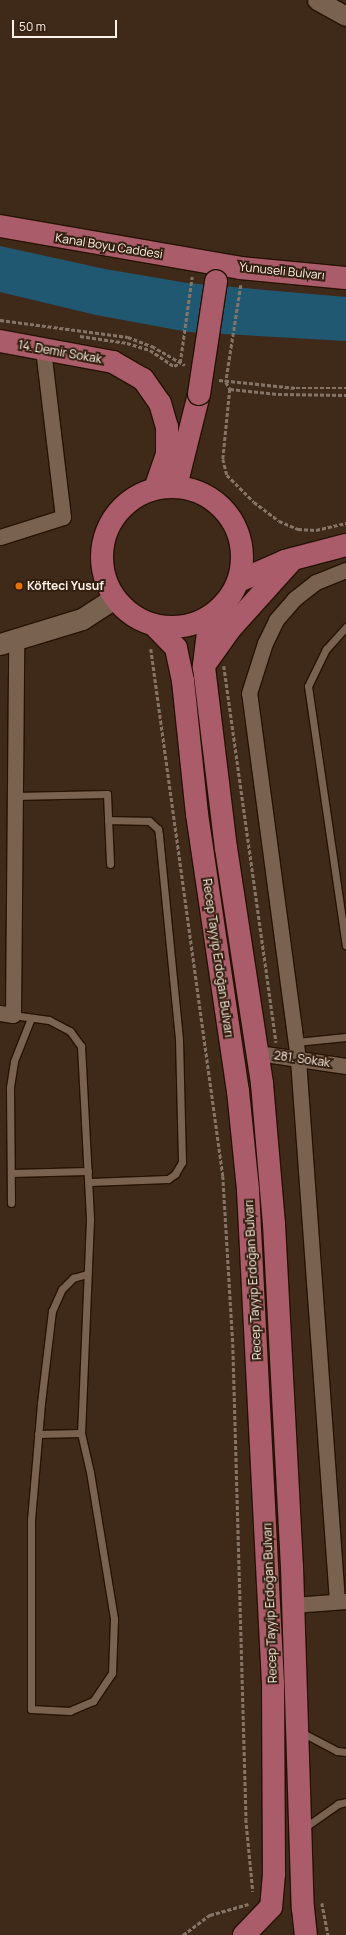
<!DOCTYPE html>
<meta charset="utf-8">
<style>
body{margin:0}
#map{position:relative;width:346px;height:1935px;overflow:hidden;background:#3f2a19;font-family:Manrope,sans-serif}
div>[style]{position:absolute}
[style*='--x']{left:calc(var(--x)*1px);top:calc(var(--y)*1px);width:calc(var(--w)*1px);rotate:calc(var(--a)*1deg)}
.water>*{inset:0;background:#215871}
.path>*{height:2.5px;margin-top:-1.25px;transform-origin:0;background:repeating-linear-gradient(90deg,#867567 0 4px,transparent 0 6px)}
.roads{filter:drop-shadow(1px 0 #251203) drop-shadow(-1px 0 #251203) drop-shadow(0 1px #251203) drop-shadow(0 -1px #251203)}
.service>*{height:7px;margin:-3.5px;padding:0 3.5px;transform-origin:3.5px;border-radius:3.5px;background:#7a6250}
.minor>*{height:15px;margin:-7.5px;padding:0 7.5px;transform-origin:7.5px;border-radius:7.5px;background:#7a6250}
.tertiary>*{height:19px;margin:-9.5px;padding:0 9.5px;transform-origin:9.5px;border-radius:9.5px;background:#7a6250}
.secondary>*{height:21px;margin:-10.5px;padding:0 10.5px;transform-origin:10.5px;border-radius:10.5px;background:#7a6250}
.primary>*{height:22px;margin:-11px;padding:0 11px;transform-origin:11px;border-radius:11px;background:#ab5c6a}
.primary>.ring{margin:-11px;padding:0;box-sizing:content-box;background:none;border:22px solid #ab5c6a;border-radius:50%}
.bridges{filter:drop-shadow(1px 0 #251203) drop-shadow(-1px 0 #251203) drop-shadow(0 1px #251203) drop-shadow(0 -1px #251203)}
.primary-bridge>*{height:22px;margin:-11px;padding:0 11px;transform-origin:11px;border-radius:11px;background:#ab5c6a}
.dots>*{width:11px;height:11px;translate:-50% -50%;box-sizing:border-box;border:2px solid #352010;border-radius:50%}
span{translate:-50% -50%;white-space:nowrap;text-align:center;line-height:1.15;-webkit-text-stroke:4px #352010;paint-order:stroke}
.street-label{font-size:12px;color:#fdf2ea}
.poi-label{font-size:12px;color:#fdf2ea;font-weight:700}
.left{translate:0 -50%;text-align:left}
.scale{position:absolute;left:12px;top:20px;width:105px;height:18px;box-sizing:border-box;border:2px solid #fdf2ea;border-top:0;padding-left:5px;font-size:12px;line-height:14px;white-space:nowrap;color:#fdf2ea;-webkit-text-stroke:3px #352010;paint-order:stroke}
</style>
<div id="map">
<div class="water">
<i style="clip-path:polygon(0 246px,105px 269px,187px 283px,346px 297px,346px 341px,188px 332px,96px 315px,0 292px)"></i>
</div>
<div class="path">
<i style="--x:241;--y:285;--w:98;--a:98.8"></i>
<i style="--x:226;--y:382;--w:8;--a:60"></i>
<i style="--x:230;--y:389;--w:70;--a:95.7"></i>
<i style="--x:223;--y:459;--w:16;--a:76"></i>
<i style="--x:227;--y:475;--w:38;--a:45"></i>
<i style="--x:254;--y:502;--w:31;--a:37"></i>
<i style="--x:279;--y:521;--w:21;--a:23"></i>
<i style="--x:298;--y:529;--w:18;--a:3"></i>
<i style="--x:316;--y:530;--w:31;--a:-13"></i>
<i style="--x:0;--y:320;--w:129;--a:7.6"></i>
<i style="--x:128;--y:337;--w:26;--a:21"></i>
<i style="--x:152;--y:346;--w:38;--a:30"></i>
<i style="--x:80;--y:336;--w:48;--a:8.5"></i>
<i style="--x:127;--y:343;--w:24;--a:17"></i>
<i style="--x:150;--y:350;--w:29;--a:34"></i>
<i style="--x:174;--y:366;--w:7;--a:-27"></i>
<i style="--x:180;--y:363;--w:87;--a:-82.1"></i>
<i style="--x:219;--y:380;--w:77;--a:5.9"></i>
<i style="--x:296;--y:388;--w:50;--a:0"></i>
<i style="--x:230;--y:389;--w:48;--a:5.9"></i>
<i style="--x:278;--y:394;--w:68;--a:0.8"></i>
<i style="--x:151;--y:649;--w:532;--a:82.22"></i>
<i style="--x:223;--y:1176;--w:168;--a:86.6"></i>
<i style="--x:233;--y:1344;--w:475;--a:88.4"></i>
<i style="--x:246;--y:1819;--w:73;--a:84.5"></i>
<i style="--x:224;--y:666;--w:380;--a:82.1"></i>
<i style="--x:322;--y:1903;--w:33;--a:79"></i>
<i style="--x:183;--y:1935;--w:34;--a:-37"></i>
<i style="--x:210;--y:1915;--w:40;--a:-16"></i>
</div>
<div class="roads">
<div class="service">
<i style="--x:346;--y:627;--w:30;--a:132"></i>
<i style="--x:326;--y:649;--w:41;--a:115.9"></i>
<i style="--x:308;--y:686;--w:262;--a:81.7"></i>
<i style="--x:15;--y:796;--w:92;--a:-1.2"></i>
<i style="--x:107;--y:794;--w:70;--a:87.5"></i>
<i style="--x:13;--y:1015;--w:36;--a:8"></i>
<i style="--x:49;--y:1020;--w:24;--a:28"></i>
<i style="--x:70;--y:1031;--w:19;--a:54"></i>
<i style="--x:81;--y:1046;--w:174;--a:87"></i>
<i style="--x:90;--y:1220;--w:213;--a:92.4"></i>
<i style="--x:81;--y:1433;--w:40;--a:77"></i>
<i style="--x:90;--y:1472;--w:149;--a:80.7"></i>
<i style="--x:114;--y:1619;--w:54;--a:92.1"></i>
<i style="--x:112;--y:1673;--w:34;--a:124"></i>
<i style="--x:93;--y:1701;--w:25;--a:157"></i>
<i style="--x:70;--y:1711;--w:39;--a:-177"></i>
<i style="--x:31;--y:1709;--w:189;--a:-90"></i>
<i style="--x:31;--y:1520;--w:117;--a:-85.1"></i>
<i style="--x:41;--y:1403;--w:93;--a:-83.2"></i>
<i style="--x:52;--y:1311;--w:24;--a:-66"></i>
<i style="--x:62;--y:1289;--w:16;--a:-45"></i>
<i style="--x:73;--y:1278;--w:15;--a:-16"></i>
<i style="--x:296;--y:1042;--w:50;--a:-5.7"></i>
<i style="--x:11;--y:1173;--w:77;--a:-1.5"></i>
<i style="--x:89;--y:1182;--w:79;--a:-2.2"></i>
<i style="--x:168;--y:1179;--w:9;--a:-36"></i>
<i style="--x:175;--y:1174;--w:14;--a:-60"></i>
<i style="--x:182;--y:1162;--w:123;--a:-91.4"></i>
<i style="--x:179;--y:1039;--w:205;--a:-95.6"></i>
<i style="--x:159;--y:835;--w:6;--a:-99"></i>
<i style="--x:158;--y:829;--w:12;--a:-138"></i>
<i style="--x:149;--y:821;--w:41;--a:-178.6"></i>
<i style="--x:11;--y:1203;--w:116;--a:-90.5"></i>
<i style="--x:10;--y:1087;--w:26;--a:-81"></i>
<i style="--x:14;--y:1061;--w:46;--a:-68.4"></i>
<i style="--x:38;--y:1434;--w:43;--a:-1.3"></i>
<i style="--x:301;--y:1732;--w:41;--a:27.8"></i>
<i style="--x:337;--y:1751;--w:9;--a:6"></i>
<i style="--x:304;--y:1828;--w:42;--a:-35.2"></i>
<i style="--x:338;--y:1804;--w:8;--a:-14"></i>
</div>
<div class="minor">
<i style="--x:0;--y:537;--w:66;--a:-17.6"></i>
<i style="--x:63;--y:517;--w:169;--a:-96.8"></i>
<i style="--x:0;--y:1013;--w:13;--a:9"></i>
<i style="--x:13;--y:1015;--w:375;--a:-89.5"></i>
<i style="--x:258;--y:1053;--w:89;--a:8.4"></i>
<i style="--x:337;--y:1601;--w:543;--a:-94.12"></i>
<i style="--x:298;--y:1059;--w:369;--a:-97.6"></i>
<i style="--x:249;--y:693;--w:52;--a:-72.3"></i>
<i style="--x:265;--y:643;--w:25;--a:-64"></i>
<i style="--x:276;--y:620;--w:28;--a:-49"></i>
<i style="--x:294;--y:599;--w:28;--a:-38"></i>
<i style="--x:316;--y:582;--w:32;--a:-22"></i>
<i style="--x:293;--y:1605;--w:53;--a:-4.3"></i>
</div>
<div class="tertiary">
<i style="--x:317;--y:0;--w:33;--a:29"></i>
</div>
<div class="secondary">
<i style="--x:0;--y:644;--w:86;--a:-17"></i>
<i style="--x:82;--y:619;--w:38;--a:-33"></i>
</div>
<div class="primary">
<i style="--x:0;--y:226;--w:244;--a:9.9"></i>
<i style="--x:240;--y:268;--w:106;--a:5.4"></i>
<i style="--x:0;--y:341;--w:115;--a:10.5"></i>
<i style="--x:113;--y:362;--w:34;--a:30"></i>
<i style="--x:143;--y:379;--w:29;--a:55"></i>
<i style="--x:160;--y:403;--w:25;--a:74"></i>
<i style="--x:167;--y:427;--w:27;--a:90"></i>
<i style="--x:167;--y:454;--w:36;--a:109"></i>
<i style="--x:176;--y:486;--w:95;--a:-76"></i>
<i class="ring" style="left:102px;top:487px;width:118px;height:118px"></i>
<i style="--x:239;--y:581;--w:50;--a:-23.5"></i>
<i style="--x:285;--y:561;--w:63;--a:-14.7"></i>
<i style="--x:217;--y:611;--w:23;--a:113"></i>
<i style="--x:208;--y:632;--w:35;--a:97"></i>
<i style="--x:204;--y:667;--w:182;--a:83.1"></i>
<i style="--x:226;--y:848;--w:239;--a:81.3"></i>
<i style="--x:262;--y:1084;--w:141;--a:85.1"></i>
<i style="--x:274;--y:1224;--w:343;--a:87"></i>
<i style="--x:292;--y:1567;--w:341;--a:88.2"></i>
<i style="--x:303;--y:1908;--w:27;--a:84"></i>
<i style="--x:155;--y:626;--w:30;--a:46"></i>
<i style="--x:176;--y:648;--w:34;--a:78"></i>
<i style="--x:183;--y:681;--w:134;--a:84"></i>
<i style="--x:197;--y:814;--w:280;--a:81.6"></i>
<i style="--x:238;--y:1091;--w:100;--a:84.2"></i>
<i style="--x:248;--y:1190;--w:495;--a:87.1"></i>
<i style="--x:273;--y:1684;--w:190;--a:89.7"></i>
<i style="--x:274;--y:1874;--w:33;--a:95"></i>
<i style="--x:271;--y:1907;--w:39;--a:134"></i>
<i style="--x:205;--y:664;--w:43;--a:-54.5"></i>
<i style="--x:230;--y:629;--w:94;--a:-48"></i>
</div>
</div>
<div class="bridges">
<div class="primary-bridge">
<i style="--x:199;--y:394;--w:114;--a:-81.4"></i>
</div>
</div>
<div class="dots">
<i style="left:19px;top:586px;background:#e8710a"></i>
</div>
<div class="street-label">
<span style="left:109px;top:246px;rotate:9deg">Kanal Boyu Caddesi</span>
<span style="left:282px;top:271px;rotate:6deg">Yunuseli Bulvarı</span>
<span style="left:60px;top:352px;rotate:10deg">14. Demir Sokak</span>
<span style="left:218px;top:958px;rotate:82deg">Recep Tayyip Erdoğan Bulvarı</span>
<span style="left:302px;top:1059px;rotate:8deg">281. Sokak</span>
<span style="left:253px;top:1280px;rotate:-93deg">Recep Tayyip Erdoğan Bulvarı</span>
<span style="left:270px;top:1603px;rotate:-92deg">Recep Tayyip Erdoğan Bulvarı</span>
</div>
<div class="poi-label">
<span class="left" style="left:27px;top:586px">Köfteci Yusuf</span>
</div>
<div class="scale">50 m</div>
</div>
